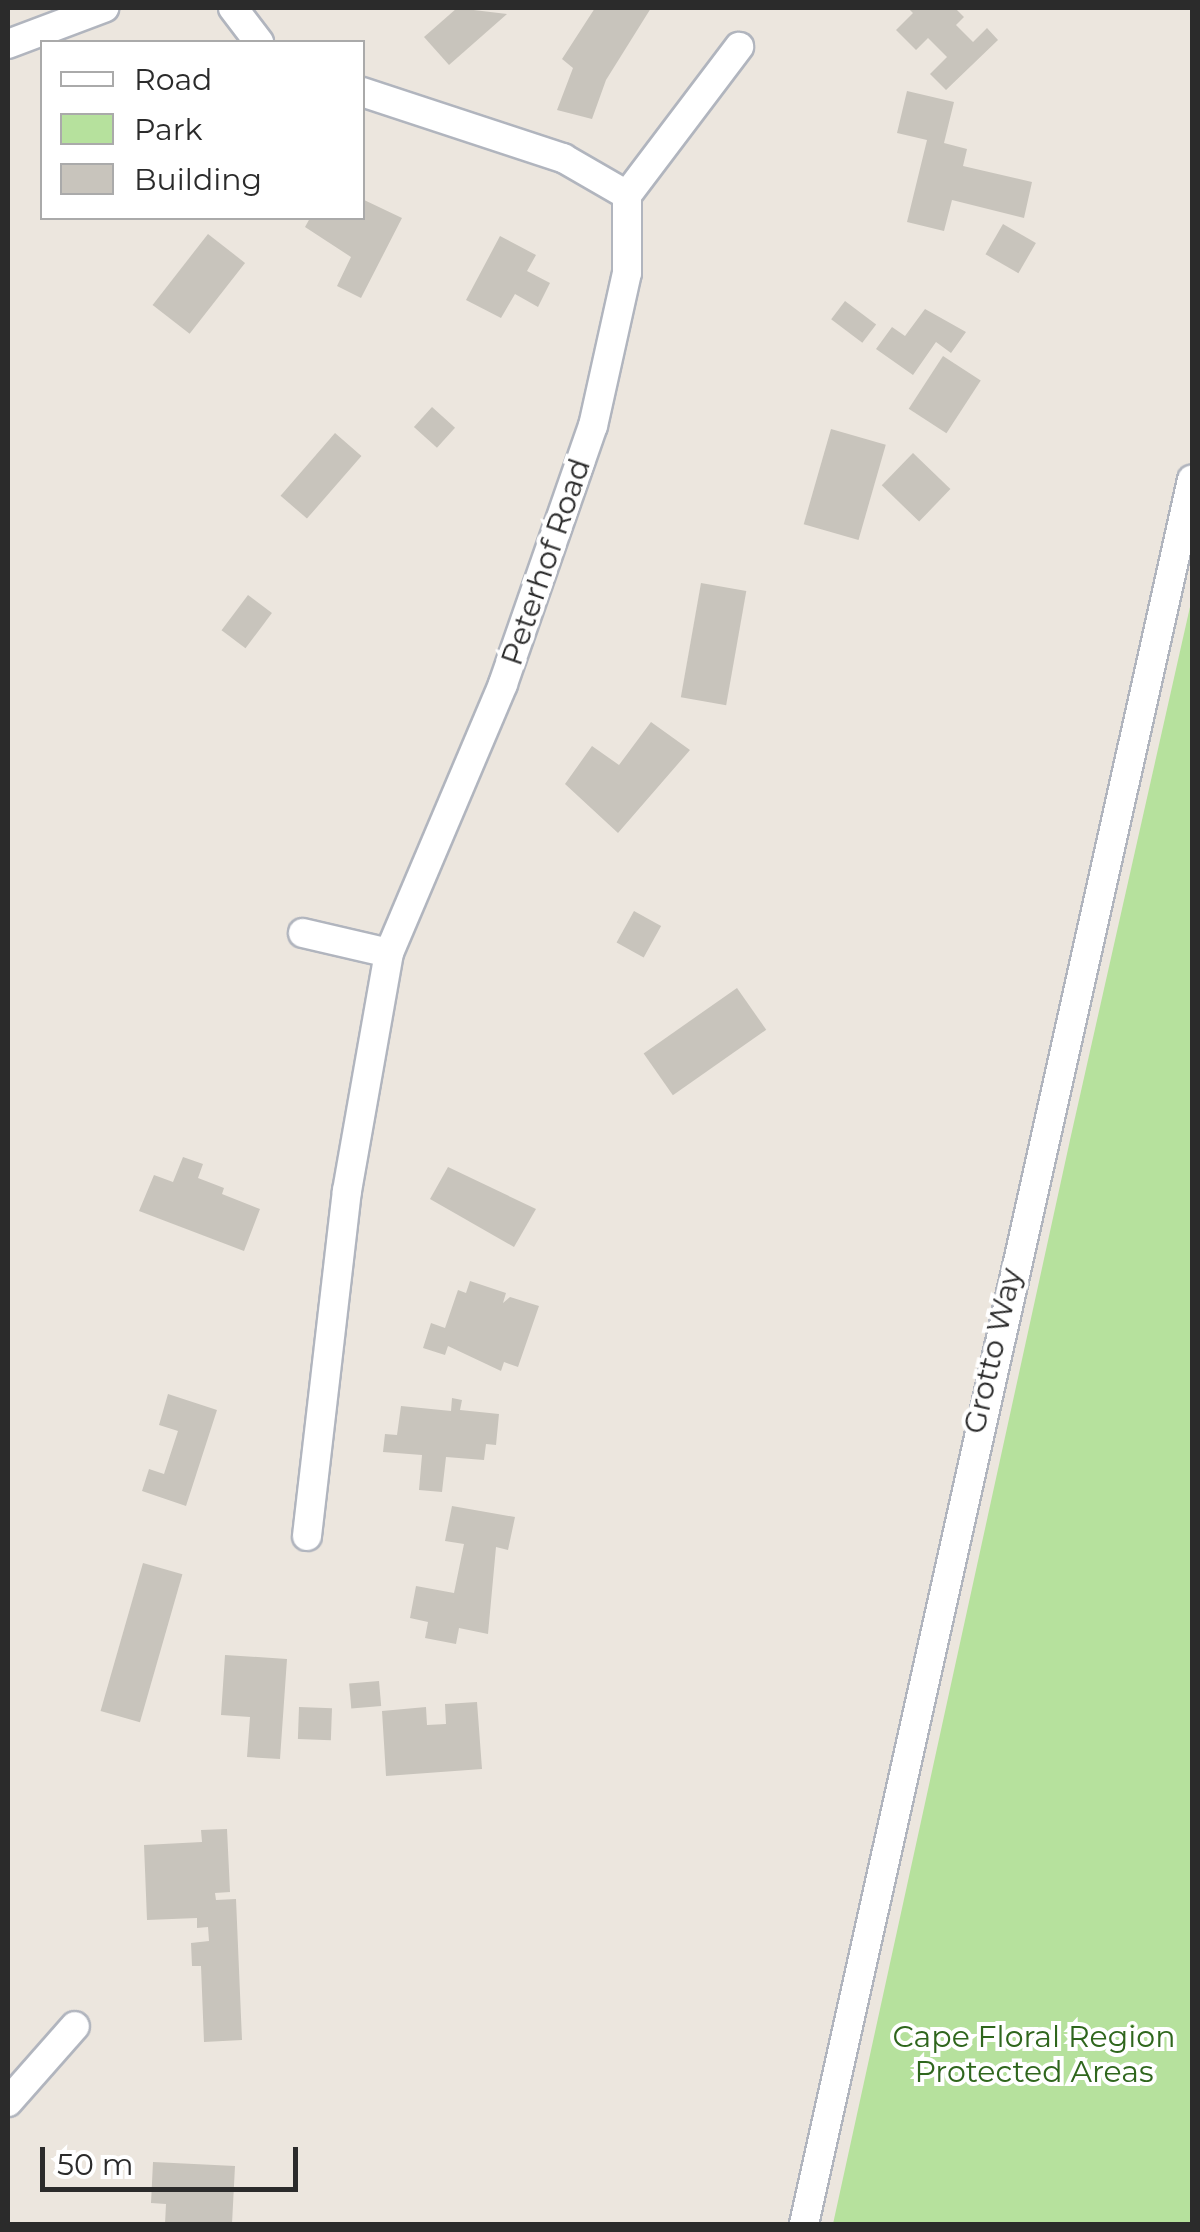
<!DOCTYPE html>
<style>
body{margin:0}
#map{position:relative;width:1200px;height:2232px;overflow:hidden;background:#ece6de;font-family:Montserrat,sans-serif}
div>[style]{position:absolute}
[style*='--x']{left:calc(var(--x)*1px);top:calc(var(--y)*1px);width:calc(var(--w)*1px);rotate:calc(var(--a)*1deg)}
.green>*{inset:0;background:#b6e19d}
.building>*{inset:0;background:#c8c4bc;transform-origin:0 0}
.roads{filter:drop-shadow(2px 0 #b1b5be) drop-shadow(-2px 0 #b1b5be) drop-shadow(0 2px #b1b5be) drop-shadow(0 -2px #b1b5be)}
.minor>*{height:28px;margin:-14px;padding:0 14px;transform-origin:14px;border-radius:14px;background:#fff}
span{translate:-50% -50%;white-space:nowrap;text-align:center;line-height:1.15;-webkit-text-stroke:8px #fff;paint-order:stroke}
.street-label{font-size:30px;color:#2b2b2b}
.park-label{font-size:30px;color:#2f661d}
.frame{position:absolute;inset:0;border:10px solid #2b2b2b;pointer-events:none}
.legend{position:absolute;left:40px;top:40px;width:325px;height:180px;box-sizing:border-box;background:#fff;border:2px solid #aaa;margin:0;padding:12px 18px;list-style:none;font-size:30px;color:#2b2b2b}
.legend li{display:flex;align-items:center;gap:20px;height:50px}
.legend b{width:50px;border:2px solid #aaa}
.scale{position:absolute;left:40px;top:2147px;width:258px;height:45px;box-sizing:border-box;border:5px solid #2b2b2b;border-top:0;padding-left:12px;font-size:30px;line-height:35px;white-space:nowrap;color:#2b2b2b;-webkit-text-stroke:8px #fff;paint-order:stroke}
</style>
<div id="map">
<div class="green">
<i style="clip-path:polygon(1192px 598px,1192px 2224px,833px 2224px,1070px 1140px)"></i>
</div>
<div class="building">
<i style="clip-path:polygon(457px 8px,507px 14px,449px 65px,424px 37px)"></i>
<i style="clip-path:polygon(595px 8px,651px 8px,606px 80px,592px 119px,557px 110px,573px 68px,562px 59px)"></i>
<i style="clip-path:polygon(908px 8px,955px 8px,964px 17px,956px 25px,973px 42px,987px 28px,998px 40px,946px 90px,930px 74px,947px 57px,928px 38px,916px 50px,896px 30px,913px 13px)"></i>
<i style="clip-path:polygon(907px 91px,954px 102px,944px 143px,967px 149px,963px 166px,1032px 182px,1024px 218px,952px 200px,944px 231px,907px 222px,927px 140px,897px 133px)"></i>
<i style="clip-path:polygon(362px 199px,402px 218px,361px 298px,337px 286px,351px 257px,305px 227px,310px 218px,362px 218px)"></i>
<i style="left:1003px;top:224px;width:38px;height:35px;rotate:30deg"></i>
<i style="left:208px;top:234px;width:47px;height:90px;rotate:38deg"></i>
<i style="clip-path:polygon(500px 236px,536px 255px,527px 271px,550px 283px,538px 307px,515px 294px,501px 318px,466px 300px)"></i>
<i style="left:845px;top:301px;width:39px;height:23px;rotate:37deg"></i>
<i style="clip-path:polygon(925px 309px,966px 332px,951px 353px,936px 342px,913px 375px,876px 349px,892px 327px,905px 336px)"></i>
<i style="left:943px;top:356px;width:45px;height:63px;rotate:33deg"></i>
<i style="left:432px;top:407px;width:31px;height:27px;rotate:42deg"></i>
<i style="left:831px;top:429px;width:57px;height:99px;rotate:16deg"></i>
<i style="left:335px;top:433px;width:35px;height:83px;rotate:41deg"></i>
<i style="left:913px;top:453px;width:52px;height:45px;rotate:44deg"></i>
<i style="left:701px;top:583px;width:46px;height:116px;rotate:10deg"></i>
<i style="left:248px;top:595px;width:30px;height:44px;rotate:37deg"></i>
<i style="clip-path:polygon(651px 722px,690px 750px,618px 833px,565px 784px,592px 746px,619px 765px)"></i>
<i style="left:634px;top:911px;width:31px;height:36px;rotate:29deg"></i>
<i style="left:737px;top:988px;width:51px;height:114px;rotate:55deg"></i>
<i style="clip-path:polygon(183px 1157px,203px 1164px,198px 1178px,224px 1188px,222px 1194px,260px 1209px,244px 1251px,139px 1211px,154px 1175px,173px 1182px)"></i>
<i style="clip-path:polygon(448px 1167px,536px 1209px,514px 1247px,430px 1199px)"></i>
<i style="clip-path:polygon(470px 1281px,506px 1293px,503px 1303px,510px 1297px,539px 1306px,518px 1367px,504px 1362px,501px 1371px,448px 1346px,445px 1355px,423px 1348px,431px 1323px,445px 1328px,458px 1290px,466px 1293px)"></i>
<i style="clip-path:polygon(168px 1394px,217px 1410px,186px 1506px,142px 1491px,149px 1469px,164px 1474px,178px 1431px,159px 1425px)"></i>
<i style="clip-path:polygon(452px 1398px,462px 1400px,460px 1410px,499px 1414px,496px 1445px,486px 1444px,484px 1460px,446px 1457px,442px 1492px,419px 1490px,422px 1455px,383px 1452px,385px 1434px,397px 1435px,401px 1406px,451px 1411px)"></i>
<i style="clip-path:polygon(452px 1506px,515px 1517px,508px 1550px,496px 1547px,488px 1634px,459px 1628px,456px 1644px,425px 1638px,428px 1622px,410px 1618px,416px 1586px,454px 1593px,464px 1544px,445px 1541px)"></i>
<i style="left:143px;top:1563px;width:41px;height:154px;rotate:16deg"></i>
<i style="clip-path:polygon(225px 1655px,287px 1659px,280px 1759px,247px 1757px,250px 1717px,221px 1715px)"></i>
<i style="left:379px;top:1681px;width:25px;height:30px;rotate:85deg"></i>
<i style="clip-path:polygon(477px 1702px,482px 1769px,386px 1776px,382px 1711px,426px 1707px,427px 1725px,446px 1724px,445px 1704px)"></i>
<i style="left:299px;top:1707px;width:33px;height:32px;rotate:2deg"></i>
<i style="clip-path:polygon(227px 1829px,230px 1892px,215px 1893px,216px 1900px,236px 1899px,242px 2040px,204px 2042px,201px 1966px,192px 1966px,191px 1943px,209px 1941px,208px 1927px,197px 1928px,197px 1918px,147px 1920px,144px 1845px,202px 1842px,201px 1830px)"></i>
<i style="clip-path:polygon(153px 2162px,235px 2166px,232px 2224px,165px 2224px,166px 2204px,151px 2203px)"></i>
</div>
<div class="roads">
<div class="minor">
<i style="--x:233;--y:8;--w:43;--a:52.6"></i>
<i style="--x:8;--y:44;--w:103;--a:-20.6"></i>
<i style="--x:362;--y:92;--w:212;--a:18.2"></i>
<i style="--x:563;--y:158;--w:74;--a:30"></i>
<i style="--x:627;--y:195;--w:186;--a:-52.9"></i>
<i style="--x:303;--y:933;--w:88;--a:13.1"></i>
<i style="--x:307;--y:1536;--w:347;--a:-83.4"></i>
<i style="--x:347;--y:1191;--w:242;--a:-80"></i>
<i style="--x:389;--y:953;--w:292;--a:-67"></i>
<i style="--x:503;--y:684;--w:273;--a:-70.8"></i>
<i style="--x:593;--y:426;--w:157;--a:-77.5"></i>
<i style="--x:627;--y:273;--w:78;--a:-90"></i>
<i style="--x:8;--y:2102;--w:101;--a:-48.6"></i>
<i style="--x:804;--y:2224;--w:1787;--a:-77.46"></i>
</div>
</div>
<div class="street-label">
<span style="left:546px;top:562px;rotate:-71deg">Peterhof Road</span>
<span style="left:993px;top:1351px;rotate:-77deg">Grotto Way</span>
</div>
<div class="park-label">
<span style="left:1034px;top:2054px">Cape Floral Region<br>Protected Areas</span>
</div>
<div class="frame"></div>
<ul class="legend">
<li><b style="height:12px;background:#fff"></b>Road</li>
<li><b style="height:28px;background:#b6e19d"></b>Park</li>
<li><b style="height:28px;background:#c8c4bc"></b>Building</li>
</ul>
<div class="scale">50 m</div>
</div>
